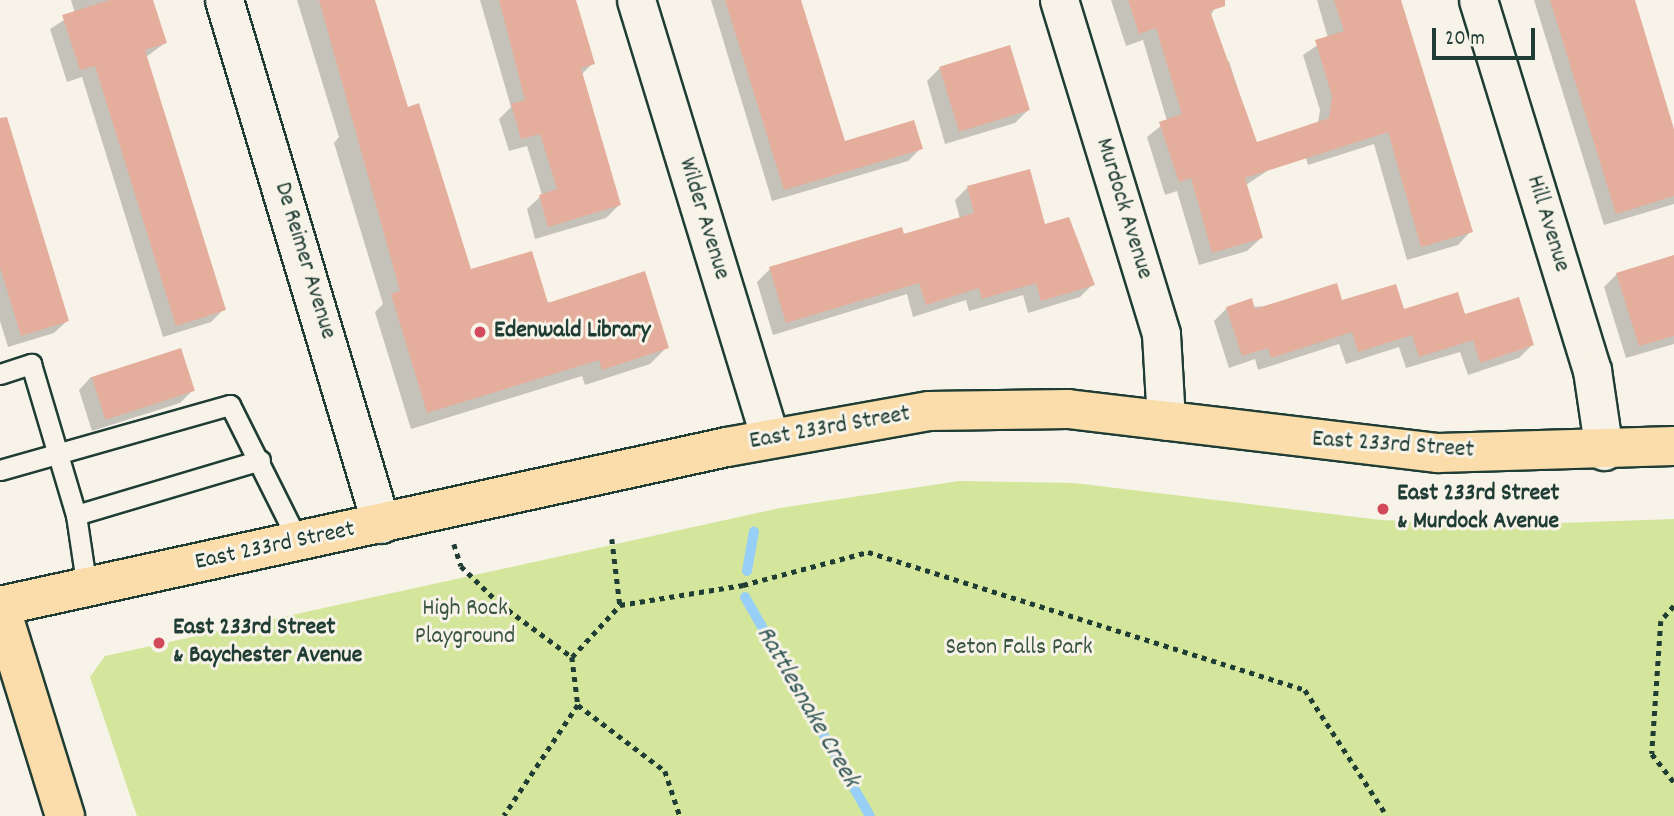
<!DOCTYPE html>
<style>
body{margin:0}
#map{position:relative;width:1674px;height:816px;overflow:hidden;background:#f7f3e8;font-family:Dekko,sans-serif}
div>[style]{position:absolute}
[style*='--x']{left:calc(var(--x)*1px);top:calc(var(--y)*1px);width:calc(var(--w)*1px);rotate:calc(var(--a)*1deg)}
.green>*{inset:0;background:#d3e69b}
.shadow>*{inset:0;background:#0003}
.stream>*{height:10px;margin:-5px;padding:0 5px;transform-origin:5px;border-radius:5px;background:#97cff6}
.building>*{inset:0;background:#e5ae9c;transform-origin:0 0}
.path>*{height:4.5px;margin-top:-2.25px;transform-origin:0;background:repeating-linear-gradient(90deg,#1f3d34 0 5px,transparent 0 10px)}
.roads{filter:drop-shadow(2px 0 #1f3d34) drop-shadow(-2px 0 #1f3d34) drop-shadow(0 2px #1f3d34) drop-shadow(0 -2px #1f3d34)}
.lane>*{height:19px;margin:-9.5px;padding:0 9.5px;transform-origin:9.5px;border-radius:9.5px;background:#f7f3e8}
.street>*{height:37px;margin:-18.5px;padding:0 18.5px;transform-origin:18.5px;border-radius:18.5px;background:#f7f3e8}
.primary>*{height:38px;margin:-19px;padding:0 19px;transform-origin:19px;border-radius:19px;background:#fbddab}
.dots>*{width:19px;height:19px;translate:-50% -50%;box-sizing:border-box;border:4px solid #f7f3e8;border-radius:50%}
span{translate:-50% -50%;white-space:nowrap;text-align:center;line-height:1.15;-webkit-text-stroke:6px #f7f3e8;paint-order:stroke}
.street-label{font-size:24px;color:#1f3d34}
.poi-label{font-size:24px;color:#1f3d34;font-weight:700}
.left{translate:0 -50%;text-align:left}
.park-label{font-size:24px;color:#3a5643}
.water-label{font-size:26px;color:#375a5b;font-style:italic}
.scale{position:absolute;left:1432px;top:28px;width:103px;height:32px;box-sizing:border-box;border:4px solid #1f3d34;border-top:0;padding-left:9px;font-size:21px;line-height:24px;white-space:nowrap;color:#1f3d34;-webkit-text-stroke:5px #f7f3e8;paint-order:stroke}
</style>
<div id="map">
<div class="green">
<i style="clip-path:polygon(959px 481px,1074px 483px,1381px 520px,1501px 525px,1674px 519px,1674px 816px,137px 816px,90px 677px,105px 656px,780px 508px)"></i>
</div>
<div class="shadow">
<i style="clip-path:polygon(71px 0,151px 0,165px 43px,146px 57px,224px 309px,211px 322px,163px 337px,82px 77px,67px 82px,50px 29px,75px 13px)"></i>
<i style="clip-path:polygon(297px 0,373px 0,406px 109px,470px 272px,667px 347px,650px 364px,585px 385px,582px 376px,411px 429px,375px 312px,383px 304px,334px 143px,339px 137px)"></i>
<i style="clip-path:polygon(480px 0,551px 0,593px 63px,581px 75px,619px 205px,606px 218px,535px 239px,527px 209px,542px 195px,527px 146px,509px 151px,499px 119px,511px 107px)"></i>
<i style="clip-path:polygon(711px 0,799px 0,844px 144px,921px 148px,908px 161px,772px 201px)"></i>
<i style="clip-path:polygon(1111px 0,1219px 0,1210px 17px,1223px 63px,1229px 61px,1255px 144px,1273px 167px,1246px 185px,1261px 238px,1247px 251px,1199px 265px,1177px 191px,1165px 195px,1147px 137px,1167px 121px,1143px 40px,1126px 46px)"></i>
<i style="clip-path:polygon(1317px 0,1397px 0,1471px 231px,1458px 245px,1407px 260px,1374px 144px,1308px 165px,1300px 138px,1318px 123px,1320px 110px,1303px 55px,1328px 38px)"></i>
<i style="clip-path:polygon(1534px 0,1634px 0,1674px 132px,1674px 204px,1604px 225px)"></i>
<i style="clip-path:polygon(940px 68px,1028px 110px,1015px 123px,945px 144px,927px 81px)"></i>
<i style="clip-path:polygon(0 123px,67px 321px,54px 333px,8px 347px,0 321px)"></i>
<i style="clip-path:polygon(967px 188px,1044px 226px,1093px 284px,1080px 297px,1028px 313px,1023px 295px,969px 311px,966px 300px,913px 317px,907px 294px,773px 335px,757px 282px,770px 269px,960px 219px,955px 200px)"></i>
<i style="clip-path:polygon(1674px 261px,1674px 344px,1626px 358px,1604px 287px,1617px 274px)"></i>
<i style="clip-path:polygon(1341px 303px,1464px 317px,1532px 345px,1519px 358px,1468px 375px,1460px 352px,1406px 368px,1399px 347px,1346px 364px,1339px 344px,1258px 370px,1255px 359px,1229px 368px,1214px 321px,1227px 308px)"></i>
<i style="clip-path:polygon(91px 377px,193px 390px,180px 403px,92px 431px,79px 390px)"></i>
</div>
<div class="stream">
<i style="--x:747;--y:571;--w:40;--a:-80"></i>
<i style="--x:745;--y:597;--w:252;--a:60.3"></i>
</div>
<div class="building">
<i style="clip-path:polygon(110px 0,153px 0,167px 43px,145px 50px,226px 310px,176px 326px,95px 66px,80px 70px,62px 15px)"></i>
<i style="clip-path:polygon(319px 0,375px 0,408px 107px,419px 103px,471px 269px,532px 251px,548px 303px,645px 271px,669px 348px,602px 370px,599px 360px,427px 413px,391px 294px,400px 291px)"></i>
<i style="clip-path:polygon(499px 0,576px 0,595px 64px,581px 68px,621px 205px,548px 227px,539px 195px,557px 189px,540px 134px,521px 139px,511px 104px,525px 100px)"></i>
<i style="clip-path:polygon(725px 0,801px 0,845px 141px,914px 120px,923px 149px,784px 190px)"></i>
<i style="clip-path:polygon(1128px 0,1225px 0,1225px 6px,1210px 11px,1257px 142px,1329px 118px,1332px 96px,1315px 40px,1344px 31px,1334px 0,1401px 0,1473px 232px,1421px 247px,1388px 132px,1245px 178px,1263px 238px,1212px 253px,1191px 178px,1179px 182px,1159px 122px,1182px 114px,1156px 28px,1139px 34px)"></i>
<i style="clip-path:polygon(1550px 0,1635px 0,1674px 129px,1674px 196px,1616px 214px)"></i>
<i style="left:1010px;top:45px;width:68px;height:74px;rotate:73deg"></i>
<i style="clip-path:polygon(7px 117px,69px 321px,21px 336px,0 267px,0 118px)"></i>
<i style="clip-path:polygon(1030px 169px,1045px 224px,1069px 217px,1095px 285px,1041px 301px,1036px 283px,982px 299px,979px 288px,926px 305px,919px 283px,786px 323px,769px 267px,902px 227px,904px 234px,974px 213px,967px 186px)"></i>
<i style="clip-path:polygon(1674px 255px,1674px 336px,1639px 346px,1616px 273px)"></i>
<i style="clip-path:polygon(1337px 283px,1342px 300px,1396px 284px,1404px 309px,1458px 292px,1465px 314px,1519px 297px,1534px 345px,1480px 363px,1473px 340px,1419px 357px,1412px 335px,1358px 352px,1352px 332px,1271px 358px,1268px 348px,1242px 356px,1226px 307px,1252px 298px,1255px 309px)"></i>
<i style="left:181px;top:348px;width:45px;height:94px;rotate:72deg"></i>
</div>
<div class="path">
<i style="--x:612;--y:539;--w:66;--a:83.1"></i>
<i style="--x:454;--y:544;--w:23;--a:72"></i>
<i style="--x:461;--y:566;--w:54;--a:44.3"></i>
<i style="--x:500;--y:604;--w:89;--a:36.4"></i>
<i style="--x:572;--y:657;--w:48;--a:82.9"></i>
<i style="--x:578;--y:705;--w:133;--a:123.7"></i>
<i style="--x:1674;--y:606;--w:20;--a:131"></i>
<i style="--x:1661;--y:621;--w:133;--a:93.9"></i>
<i style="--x:1652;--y:754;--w:36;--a:52"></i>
<i style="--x:572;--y:657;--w:71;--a:-47.3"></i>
<i style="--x:620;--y:605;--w:125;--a:-9.2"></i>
<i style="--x:743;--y:585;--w:129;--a:-14.8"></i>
<i style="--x:868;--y:552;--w:458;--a:17.5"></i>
<i style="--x:1305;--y:690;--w:150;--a:56.9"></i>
<i style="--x:578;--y:705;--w:109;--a:37.2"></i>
<i style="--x:665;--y:771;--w:47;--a:71.6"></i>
</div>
<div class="roads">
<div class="lane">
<i style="--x:0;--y:374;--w:33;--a:-18"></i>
<i style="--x:31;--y:364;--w:158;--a:73.4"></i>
<i style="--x:76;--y:515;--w:192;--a:-16.6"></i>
<i style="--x:0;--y:470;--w:239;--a:-15.8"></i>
<i style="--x:230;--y:405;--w:154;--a:63.4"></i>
<i style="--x:76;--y:515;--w:75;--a:81.5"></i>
</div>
<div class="street">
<i style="--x:224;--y:0;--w:547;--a:73.32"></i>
<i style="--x:636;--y:0;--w:458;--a:73"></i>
<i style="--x:1059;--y:0;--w:349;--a:73"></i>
<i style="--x:1161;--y:334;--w:87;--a:86.7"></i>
<i style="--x:1478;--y:0;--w:387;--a:72.9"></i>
<i style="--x:1592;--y:370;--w:82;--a:81.6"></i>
</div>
<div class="primary">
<i style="--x:0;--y:606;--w:744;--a:-12.34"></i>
<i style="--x:727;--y:447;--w:205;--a:-10.1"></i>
<i style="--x:929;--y:411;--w:139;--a:-0.8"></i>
<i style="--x:1068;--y:409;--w:373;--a:6.8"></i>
<i style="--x:1438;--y:453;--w:236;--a:-1.7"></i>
<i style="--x:0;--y:606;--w:220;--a:72.8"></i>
</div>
</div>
<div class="dots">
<i style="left:480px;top:332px;background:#d1495b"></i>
<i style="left:1383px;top:509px;background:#d1495b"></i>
<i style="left:159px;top:643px;background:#d1495b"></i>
</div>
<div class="street-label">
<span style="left:1123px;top:209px;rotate:73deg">Murdock Avenue</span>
<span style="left:703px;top:219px;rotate:73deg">Wilder Avenue</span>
<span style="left:1547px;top:224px;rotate:73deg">Hill Avenue</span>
<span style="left:304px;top:261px;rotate:73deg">De Reimer Avenue</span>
<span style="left:830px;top:429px;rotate:-10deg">East 233rd Street</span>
<span style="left:1393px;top:446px;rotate:4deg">East 233rd Street</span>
<span style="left:275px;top:547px;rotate:-12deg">East 233rd Street</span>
</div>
<div class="poi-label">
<span class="left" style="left:494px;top:332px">Edenwald Library</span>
<span class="left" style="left:1397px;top:509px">East 233rd Street<br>&amp; Murdock Avenue</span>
<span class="left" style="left:173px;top:643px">East 233rd Street<br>&amp; Baychester Avenue</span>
</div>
<div class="park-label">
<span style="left:465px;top:624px">High Rock<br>Playground</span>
<span style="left:1019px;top:649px">Seton Falls Park</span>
</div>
<div class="water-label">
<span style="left:807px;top:707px;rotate:60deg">Rattlesnake Creek</span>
</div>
<div class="scale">20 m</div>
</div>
